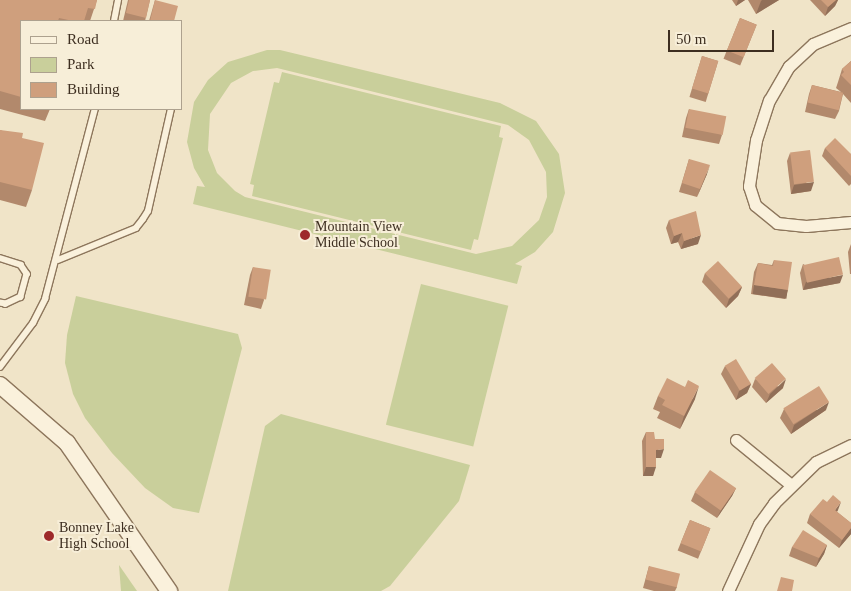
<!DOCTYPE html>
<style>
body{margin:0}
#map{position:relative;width:851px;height:591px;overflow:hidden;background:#f0e4c8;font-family:"Times New Roman",serif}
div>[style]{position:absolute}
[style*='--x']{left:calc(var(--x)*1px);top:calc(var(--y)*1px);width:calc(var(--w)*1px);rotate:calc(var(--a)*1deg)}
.green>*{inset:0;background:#c9cf9b;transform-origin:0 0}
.roads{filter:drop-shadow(1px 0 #8d765c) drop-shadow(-1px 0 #8d765c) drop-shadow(0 1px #8d765c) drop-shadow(0 -1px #8d765c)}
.service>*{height:5.5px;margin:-2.75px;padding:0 2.75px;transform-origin:2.75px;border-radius:2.75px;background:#faf1dc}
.minor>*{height:11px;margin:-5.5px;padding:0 5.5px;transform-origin:5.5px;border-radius:5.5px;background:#faf1dc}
.secondary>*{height:16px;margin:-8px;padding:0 8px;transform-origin:8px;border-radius:8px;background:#faf1dc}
.wall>*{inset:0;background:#b2896c;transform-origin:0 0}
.shaded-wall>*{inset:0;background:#916f58;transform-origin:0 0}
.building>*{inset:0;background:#cf9f7d;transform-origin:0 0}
.dots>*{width:14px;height:14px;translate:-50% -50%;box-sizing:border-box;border:2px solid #f7eed8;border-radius:50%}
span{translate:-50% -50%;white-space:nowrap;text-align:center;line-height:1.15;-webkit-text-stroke:4px #f7eed8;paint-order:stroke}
.poi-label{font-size:14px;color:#3d2e20}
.left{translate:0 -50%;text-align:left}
.legend{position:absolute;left:20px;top:20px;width:162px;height:90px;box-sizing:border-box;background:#f7eed8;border:1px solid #ada18e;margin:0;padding:6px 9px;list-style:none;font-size:15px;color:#3d2e20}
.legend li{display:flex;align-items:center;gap:10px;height:25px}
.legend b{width:25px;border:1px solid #ada18e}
.scale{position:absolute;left:668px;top:30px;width:106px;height:22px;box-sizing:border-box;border:2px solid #3d2e20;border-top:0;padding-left:6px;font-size:15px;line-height:18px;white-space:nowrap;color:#3d2e20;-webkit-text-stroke:4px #f7eed8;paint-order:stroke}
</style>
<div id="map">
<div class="green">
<i style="clip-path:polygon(evenodd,267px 50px,280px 50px,500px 103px,536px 121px,559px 154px,565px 193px,553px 232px,535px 252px,515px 264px,522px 266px,517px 284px,193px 204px,197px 186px,205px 187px,194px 168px,187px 142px,194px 102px,208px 80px,228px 62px,267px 50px,277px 68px,508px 125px,529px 140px,546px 172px,547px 197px,539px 220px,512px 246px,476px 254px,245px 197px,235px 191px,217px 173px,208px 150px,210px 114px,231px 83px,253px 71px,277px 68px)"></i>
<i style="clip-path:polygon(282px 72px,501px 126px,499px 137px,503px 138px,478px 240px,474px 239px,471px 250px,252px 196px,254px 185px,250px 184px,274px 82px,279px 83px)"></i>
<i style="left:421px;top:284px;width:90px;height:145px;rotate:14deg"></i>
<i style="clip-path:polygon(76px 296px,238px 334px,242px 348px,199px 513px,173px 508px,145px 488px,112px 453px,85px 418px,73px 394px,65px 363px,67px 335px)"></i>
<i style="clip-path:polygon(281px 414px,470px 465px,459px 501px,390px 586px,381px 591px,228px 591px,265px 426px)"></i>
<i style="clip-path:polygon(119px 565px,137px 591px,121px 591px)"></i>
</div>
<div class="roads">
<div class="service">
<i style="--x:114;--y:21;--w:21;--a:-79"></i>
<i style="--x:0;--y:258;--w:22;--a:18"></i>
<i style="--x:21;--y:265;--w:11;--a:56"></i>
<i style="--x:27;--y:274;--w:24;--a:105"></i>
<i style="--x:21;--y:297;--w:17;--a:155"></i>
<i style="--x:6;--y:304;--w:6;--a:-171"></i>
<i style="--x:58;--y:260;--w:84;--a:-22.3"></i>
<i style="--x:136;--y:228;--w:11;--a:-52"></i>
<i style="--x:143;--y:219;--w:9;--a:-58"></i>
<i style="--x:148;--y:211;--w:105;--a:-77.3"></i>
<i style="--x:0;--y:367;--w:55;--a:-53.1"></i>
<i style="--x:33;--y:323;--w:27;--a:-63"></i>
<i style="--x:45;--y:299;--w:196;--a:-75.3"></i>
</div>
<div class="minor">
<i style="--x:851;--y:28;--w:41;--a:157.2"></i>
<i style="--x:813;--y:44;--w:33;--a:137"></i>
<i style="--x:789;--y:66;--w:39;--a:120"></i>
<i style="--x:769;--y:100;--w:42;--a:108"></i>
<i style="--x:756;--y:140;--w:47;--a:98.7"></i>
<i style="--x:749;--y:186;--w:20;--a:72"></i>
<i style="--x:755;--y:205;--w:28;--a:39"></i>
<i style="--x:777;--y:223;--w:29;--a:6"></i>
<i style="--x:806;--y:226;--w:45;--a:-5.1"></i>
<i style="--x:736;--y:440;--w:70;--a:39.2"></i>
<i style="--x:728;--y:591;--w:74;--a:-65.2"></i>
<i style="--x:759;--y:524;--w:26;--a:-54"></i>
<i style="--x:774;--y:503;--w:59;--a:-44.3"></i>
<i style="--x:816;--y:462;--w:39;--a:-26"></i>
</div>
<div class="secondary">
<i style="--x:0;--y:385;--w:89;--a:40.9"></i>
<i style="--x:67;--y:443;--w:180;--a:55.4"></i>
</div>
</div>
<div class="wall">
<i style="clip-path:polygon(0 0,97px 0,90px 21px,21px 21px,21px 109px,50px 109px,45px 121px,0 109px)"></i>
<i style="clip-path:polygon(128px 0,150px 0,145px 21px,123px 21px)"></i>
<i style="clip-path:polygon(155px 0,174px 21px,149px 21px)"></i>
<i style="clip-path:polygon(732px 0,745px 0,736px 6px)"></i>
<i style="clip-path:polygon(748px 0,779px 0,756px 14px)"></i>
<i style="clip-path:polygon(810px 0,838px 0,835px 6px,825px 16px)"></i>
<i style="left:740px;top:18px;width:18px;height:44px;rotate:22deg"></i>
<i style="left:702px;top:56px;width:17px;height:43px;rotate:17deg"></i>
<i style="clip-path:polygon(851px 61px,851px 103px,843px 94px,839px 111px,835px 119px,805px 112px,809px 94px,812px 85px,841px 92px,836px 88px,838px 82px,842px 69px)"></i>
<i style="clip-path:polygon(689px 109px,722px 135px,719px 144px,682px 137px,686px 118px)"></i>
<i style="clip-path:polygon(0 130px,22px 138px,32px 190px,26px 207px,0 200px)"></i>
<i style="clip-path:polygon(825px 148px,851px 154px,851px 184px,849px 186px,822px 156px)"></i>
<i style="clip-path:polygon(790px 153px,811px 191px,791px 194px,787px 161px)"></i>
<i style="clip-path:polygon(689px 159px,707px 174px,697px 197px,679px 192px)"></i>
<i style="clip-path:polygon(669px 220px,698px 244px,681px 249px,678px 242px,671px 244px,666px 228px)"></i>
<i style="clip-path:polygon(851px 244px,851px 274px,850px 274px,848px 252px)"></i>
<i style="clip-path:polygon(774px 260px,788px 290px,785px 299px,751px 294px,754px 272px,758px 263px,772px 265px)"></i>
<i style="clip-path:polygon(803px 264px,840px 283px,803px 290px,800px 273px)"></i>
<i style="clip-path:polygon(253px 267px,264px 300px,261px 309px,244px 305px,250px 275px)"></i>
<i style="clip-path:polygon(705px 273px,742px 287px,738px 296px,726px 308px,702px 282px)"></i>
<i style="clip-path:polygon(725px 366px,751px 384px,747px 393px,736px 400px,721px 374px)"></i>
<i style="clip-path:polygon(755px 379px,783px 388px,766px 403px,752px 387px)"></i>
<i style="clip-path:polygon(658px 396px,695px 399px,680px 429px,657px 418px,660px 412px,653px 409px)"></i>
<i style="clip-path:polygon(784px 409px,826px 410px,791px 434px,780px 418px)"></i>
<i style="clip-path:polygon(646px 432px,655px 439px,661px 458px,656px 458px,653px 476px,643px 476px,642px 441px)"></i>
<i style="clip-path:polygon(736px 488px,732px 496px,717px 518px,691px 501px,695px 492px)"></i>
<i style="clip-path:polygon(838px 510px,837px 512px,851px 523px,851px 534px,839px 548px,807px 523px,810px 514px)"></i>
<i style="left:690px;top:520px;width:22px;height:33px;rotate:22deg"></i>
<i style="clip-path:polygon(827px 545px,824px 554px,816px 567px,789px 556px,792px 547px)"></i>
<i style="clip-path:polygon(649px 566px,677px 587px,675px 591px,654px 591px,643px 588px)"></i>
</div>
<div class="shaded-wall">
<i style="clip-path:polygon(738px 0,745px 0,736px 6px)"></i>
<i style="clip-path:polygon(762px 0,779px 0,756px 14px,761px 1px)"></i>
<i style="clip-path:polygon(836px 0,838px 0,835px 6px,825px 16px,828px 7px)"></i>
<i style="clip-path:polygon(710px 165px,707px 174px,697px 197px,700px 189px)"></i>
<i style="clip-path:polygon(814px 182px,811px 191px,791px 194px,794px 185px)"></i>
<i style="clip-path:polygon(682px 233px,678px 242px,671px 244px,674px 236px)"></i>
<i style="clip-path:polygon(701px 235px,698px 244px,681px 249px,684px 241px)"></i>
<i style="clip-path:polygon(843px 275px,840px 283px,803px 290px,806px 282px)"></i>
<i style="left:754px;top:285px;width:34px;height:9px;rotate:8deg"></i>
<i style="clip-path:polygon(742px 287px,738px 296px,726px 308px,729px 299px)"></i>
<i style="clip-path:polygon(786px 379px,783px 388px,766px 403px,770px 394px)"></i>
<i style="clip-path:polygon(751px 384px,747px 393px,736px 400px,739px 391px)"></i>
<i style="clip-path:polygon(699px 386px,695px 399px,680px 429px,684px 416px)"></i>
<i style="clip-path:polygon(829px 402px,826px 410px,791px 434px,794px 425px)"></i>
<i style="clip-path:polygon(664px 449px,661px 458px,653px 458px,656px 450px)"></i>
<i style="clip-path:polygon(646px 467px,656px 467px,653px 476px,643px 476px)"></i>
<i style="clip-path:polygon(736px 488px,732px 496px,717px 518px,721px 510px)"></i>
<i style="clip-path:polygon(841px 502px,838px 510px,831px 519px,835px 510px)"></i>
<i style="clip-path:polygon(851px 528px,851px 534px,839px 548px,842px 540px)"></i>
<i style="clip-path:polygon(827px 545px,824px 554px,816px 567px,819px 558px)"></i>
</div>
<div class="building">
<i style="clip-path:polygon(0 0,97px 0,95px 9px,88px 8px,84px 21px,73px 21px,59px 18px,58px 21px,21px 21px,21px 97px,0 91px)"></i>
<i style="clip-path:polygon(129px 0,150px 0,146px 18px,126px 13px)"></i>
<i style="clip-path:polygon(155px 0,178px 6px,174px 21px,150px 21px)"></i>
<i style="clip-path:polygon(821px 0,836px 0,828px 7px)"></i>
<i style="left:740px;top:18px;width:18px;height:35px;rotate:22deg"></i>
<i style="left:702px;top:56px;width:17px;height:34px;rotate:17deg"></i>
<i style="clip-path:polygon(851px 61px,851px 85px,841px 75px,844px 72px,842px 69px)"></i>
<i style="left:812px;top:85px;width:32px;height:18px;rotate:14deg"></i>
<i style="left:689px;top:109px;width:38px;height:19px;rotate:11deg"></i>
<i style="clip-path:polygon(0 130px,23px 133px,22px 138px,44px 143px,32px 190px,0 182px)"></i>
<i style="clip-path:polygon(835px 138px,851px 154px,851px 176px,825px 148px)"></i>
<i style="left:810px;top:150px;width:32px;height:20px;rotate:83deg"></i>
<i style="clip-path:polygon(689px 159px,710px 165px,700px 189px,682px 183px)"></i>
<i style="clip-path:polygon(696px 211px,701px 235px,684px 241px,682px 233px,674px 236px,669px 220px)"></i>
<i style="left:839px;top:257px;width:18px;height:37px;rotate:77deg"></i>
<i style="clip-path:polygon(774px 260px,792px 262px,788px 290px,754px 285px,758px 263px,773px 266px)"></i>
<i style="left:718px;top:261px;width:35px;height:18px;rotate:47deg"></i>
<i style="left:253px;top:267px;width:18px;height:30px;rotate:9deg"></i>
<i style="left:736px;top:359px;width:29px;height:13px;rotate:59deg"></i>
<i style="left:772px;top:363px;width:21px;height:23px;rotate:49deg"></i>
<i style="clip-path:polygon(667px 378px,685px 387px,688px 380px,699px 386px,684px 416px,662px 405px,665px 400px,658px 396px)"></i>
<i style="left:819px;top:386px;width:19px;height:42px;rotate:58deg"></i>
<i style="clip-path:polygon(646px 432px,654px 432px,655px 439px,664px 439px,664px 449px,656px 450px,656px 467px,646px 467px)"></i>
<i style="left:710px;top:470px;width:32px;height:27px;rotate:35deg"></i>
<i style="clip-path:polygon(833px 495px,841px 502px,835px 510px,851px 523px,851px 528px,842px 540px,810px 514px,823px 499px,827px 502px)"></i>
<i style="left:690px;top:520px;width:22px;height:25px;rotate:22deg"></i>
<i style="clip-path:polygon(803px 530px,827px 545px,819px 558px,792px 547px)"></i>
<i style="left:649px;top:566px;width:32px;height:14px;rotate:14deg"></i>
<i style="clip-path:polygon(781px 577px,794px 580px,792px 591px,777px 591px)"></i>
</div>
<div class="dots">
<i style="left:305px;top:235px;background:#9e2a2b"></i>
<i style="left:49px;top:536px;background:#9e2a2b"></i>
</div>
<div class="poi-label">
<span class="left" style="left:315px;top:235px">Mountain View<br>Middle School</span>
<span class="left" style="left:59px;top:536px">Bonney Lake<br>High School</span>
</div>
<ul class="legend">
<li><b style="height:6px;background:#faf1dc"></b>Road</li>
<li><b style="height:14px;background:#c9cf9b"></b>Park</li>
<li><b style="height:14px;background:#cf9f7d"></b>Building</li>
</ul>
<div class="scale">50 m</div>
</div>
